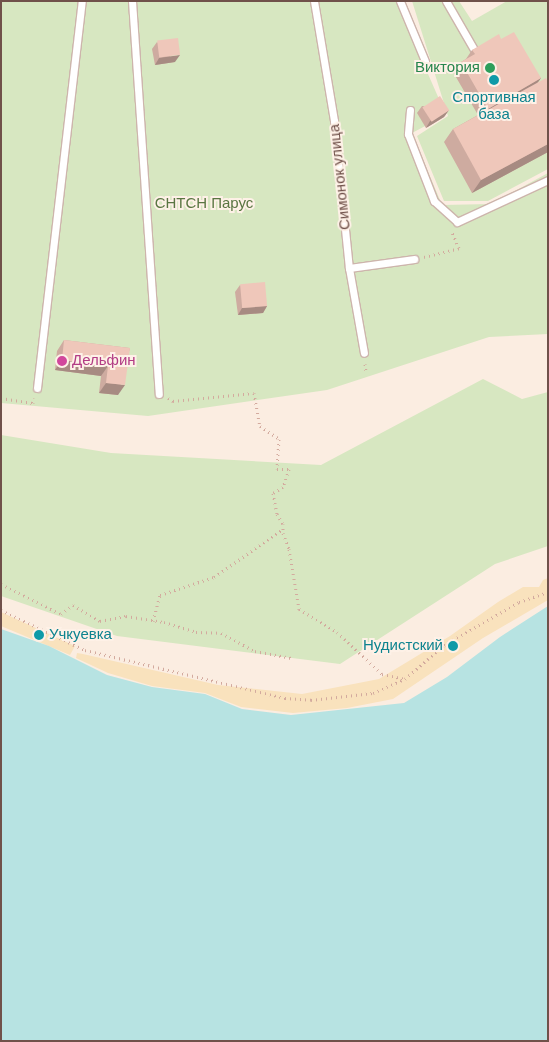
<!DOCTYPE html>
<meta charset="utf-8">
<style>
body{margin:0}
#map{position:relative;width:549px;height:1042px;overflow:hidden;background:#fbede1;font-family:"DM Sans",sans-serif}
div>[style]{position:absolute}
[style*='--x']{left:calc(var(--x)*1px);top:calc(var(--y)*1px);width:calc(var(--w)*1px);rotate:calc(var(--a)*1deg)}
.green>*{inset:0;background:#d7e7c1}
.sand>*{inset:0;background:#f9e2bd}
.water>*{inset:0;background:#b7e3e2}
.path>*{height:3px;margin-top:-1.5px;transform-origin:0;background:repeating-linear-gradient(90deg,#d3aa9e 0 1px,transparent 0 5px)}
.roads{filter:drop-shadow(1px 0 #cdb5ac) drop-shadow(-1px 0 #cdb5ac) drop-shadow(0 1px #cdb5ac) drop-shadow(0 -1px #cdb5ac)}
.service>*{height:7px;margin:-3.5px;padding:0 3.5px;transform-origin:3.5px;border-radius:3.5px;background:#fff}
.wall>*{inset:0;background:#ceaba0}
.shaded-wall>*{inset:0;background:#a78b82}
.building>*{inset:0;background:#efc7ba;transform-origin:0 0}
.dots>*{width:14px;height:14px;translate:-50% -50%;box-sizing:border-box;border:2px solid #fef1e7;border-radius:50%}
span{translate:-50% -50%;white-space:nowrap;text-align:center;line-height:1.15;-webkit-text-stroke:4px #fef1e7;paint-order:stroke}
.leisure-label{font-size:15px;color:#27864d}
.right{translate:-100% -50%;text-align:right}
.culture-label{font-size:15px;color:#0d838f}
.left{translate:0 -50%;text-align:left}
.street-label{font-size:15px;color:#70514a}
.park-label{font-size:15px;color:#5a7642}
.hotel-label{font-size:15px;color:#b23c85}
.frame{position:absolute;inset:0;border:2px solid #70514a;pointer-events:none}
</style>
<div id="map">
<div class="green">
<i style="clip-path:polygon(1px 1px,396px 1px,446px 115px,412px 133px,442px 205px,491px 204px,548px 173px,548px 334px,489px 337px,327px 390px,148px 416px,1px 403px)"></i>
<i style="clip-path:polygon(412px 1px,459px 1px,472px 21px,507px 1px,548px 1px,548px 169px,488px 201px,444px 201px,417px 136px,448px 116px)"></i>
<i style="clip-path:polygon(483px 379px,522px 399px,548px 392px,548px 546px,495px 564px,340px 664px,117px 636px,1px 596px,1px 435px,111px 453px,321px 465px)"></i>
</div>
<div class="sand">
<i style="clip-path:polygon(548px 578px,548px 600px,483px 638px,393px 699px,347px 708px,293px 713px,241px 707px,205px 693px,152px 686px,108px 673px,76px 658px,77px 653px,83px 654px,218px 685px,302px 694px,379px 679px,450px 636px,498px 602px,523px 587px,539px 587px,543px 580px)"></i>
<i style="clip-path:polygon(1px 612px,75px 646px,70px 655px,1px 626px)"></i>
</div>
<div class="water">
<i style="clip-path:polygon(548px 606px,548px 1041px,1px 1041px,1px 629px,49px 646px,107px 675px,152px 687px,205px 694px,242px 709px,291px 715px,404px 703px,447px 677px,500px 637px)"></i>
</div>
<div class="path">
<i style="--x:424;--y:257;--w:36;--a:-14"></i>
<i style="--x:459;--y:248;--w:17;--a:-114"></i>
<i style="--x:365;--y:364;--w:7;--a:82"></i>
<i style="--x:1;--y:398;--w:32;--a:9"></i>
<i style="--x:33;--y:403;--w:5;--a:-79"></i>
<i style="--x:168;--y:398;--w:6;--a:31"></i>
<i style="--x:173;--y:401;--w:81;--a:-5.6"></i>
<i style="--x:254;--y:393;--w:34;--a:80"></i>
<i style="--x:260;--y:426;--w:23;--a:34"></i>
<i style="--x:279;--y:439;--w:30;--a:94"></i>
<i style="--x:277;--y:469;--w:12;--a:0"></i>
<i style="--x:289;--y:469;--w:19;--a:108"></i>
<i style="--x:283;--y:487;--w:12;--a:149"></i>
<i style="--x:273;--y:493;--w:21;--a:79"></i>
<i style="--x:277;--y:514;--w:12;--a:59"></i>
<i style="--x:283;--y:524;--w:9;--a:90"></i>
<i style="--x:283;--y:533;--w:17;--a:69"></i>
<i style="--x:289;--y:549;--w:61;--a:80.5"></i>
<i style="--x:299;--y:609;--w:44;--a:31.2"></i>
<i style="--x:337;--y:632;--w:62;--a:43"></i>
<i style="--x:382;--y:674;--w:24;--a:12"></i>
<i style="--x:1;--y:584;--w:67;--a:26.6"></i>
<i style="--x:61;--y:614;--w:15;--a:-37"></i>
<i style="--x:73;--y:605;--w:31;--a:31"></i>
<i style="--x:100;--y:621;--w:26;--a:-11"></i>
<i style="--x:126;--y:616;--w:38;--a:9"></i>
<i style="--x:164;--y:622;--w:34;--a:17"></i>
<i style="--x:196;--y:632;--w:25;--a:2"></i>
<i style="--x:221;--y:633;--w:38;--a:28"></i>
<i style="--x:255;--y:651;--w:37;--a:11"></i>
<i style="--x:1;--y:610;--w:93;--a:25.5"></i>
<i style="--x:85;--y:650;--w:206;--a:13.5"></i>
<i style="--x:285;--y:698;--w:26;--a:4"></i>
<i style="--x:311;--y:700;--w:62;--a:-6.4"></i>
<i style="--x:373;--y:693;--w:35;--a:-24"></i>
<i style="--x:405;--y:679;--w:52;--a:-41.1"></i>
<i style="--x:444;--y:645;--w:86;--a:-29.8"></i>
<i style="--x:519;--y:602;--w:31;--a:-19"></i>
<i style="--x:153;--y:621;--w:27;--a:-75"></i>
<i style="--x:160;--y:595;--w:57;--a:-18.4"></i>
<i style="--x:214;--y:577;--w:84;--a:-34.8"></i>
</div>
<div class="roads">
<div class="service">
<i style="--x:132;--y:1;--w:394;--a:86.1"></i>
<i style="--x:314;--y:1;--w:122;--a:80.5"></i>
<i style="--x:334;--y:121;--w:148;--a:84.2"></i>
<i style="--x:349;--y:268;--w:86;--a:80"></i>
<i style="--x:400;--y:1;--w:65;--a:67.4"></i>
<i style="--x:446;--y:1;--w:60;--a:60"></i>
<i style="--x:410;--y:110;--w:24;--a:95"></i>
<i style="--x:408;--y:134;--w:72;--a:68.8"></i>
<i style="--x:434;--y:201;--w:31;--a:42"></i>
<i style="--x:457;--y:222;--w:100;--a:-24.8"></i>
<i style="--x:349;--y:268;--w:66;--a:-7.9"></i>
<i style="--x:37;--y:388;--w:390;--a:-83.4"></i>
</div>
</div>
<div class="wall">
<i style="clip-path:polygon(501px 39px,541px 78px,537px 83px,548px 152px,472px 193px,444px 142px,453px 129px,478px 115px,453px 72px,461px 62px,466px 59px,472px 50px)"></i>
<i style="clip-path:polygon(157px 42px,175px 62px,155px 65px,152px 49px)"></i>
<i style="clip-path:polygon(422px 106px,449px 110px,444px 117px,426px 128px,417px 113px)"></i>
<i style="clip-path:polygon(240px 285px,267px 306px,263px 313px,238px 315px,235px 292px)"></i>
<i style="clip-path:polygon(64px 340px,130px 348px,118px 395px,99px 393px,101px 376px,55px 370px,57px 351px)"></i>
</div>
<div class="shaded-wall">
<i style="clip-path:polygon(180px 55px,175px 62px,155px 65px,159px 58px)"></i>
<i style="clip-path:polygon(541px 78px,534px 88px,481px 119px,488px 109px)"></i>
<i style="clip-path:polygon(449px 110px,444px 117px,426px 128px,430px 121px)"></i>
<i style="clip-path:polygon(548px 144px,548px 152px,472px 193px,481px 180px)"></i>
<i style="clip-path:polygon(267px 306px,263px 313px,238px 315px,242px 308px)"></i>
<i style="clip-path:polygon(62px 360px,108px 366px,101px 376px,55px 370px)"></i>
<i style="clip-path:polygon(106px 383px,125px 385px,118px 395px,99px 393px)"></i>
</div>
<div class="building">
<i style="clip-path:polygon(514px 32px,541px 78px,488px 109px,461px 62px,475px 54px,472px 50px,499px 34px,501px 39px)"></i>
<i style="left:178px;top:38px;width:17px;height:21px;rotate:83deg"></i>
<i style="clip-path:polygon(546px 78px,548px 82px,548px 144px,481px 180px,453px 129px)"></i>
<i style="left:440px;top:96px;width:17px;height:21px;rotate:57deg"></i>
<i style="left:265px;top:282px;width:24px;height:25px;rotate:85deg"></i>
<i style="clip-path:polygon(64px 340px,130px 348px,125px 385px,106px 383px,108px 366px,62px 360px)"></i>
</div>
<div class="dots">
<i style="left:490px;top:68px;background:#2e9e5b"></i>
<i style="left:494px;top:80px;background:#0f9aa8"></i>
<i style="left:62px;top:361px;background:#d1479c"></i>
<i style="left:39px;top:635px;background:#0f9aa8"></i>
<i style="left:453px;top:646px;background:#0f9aa8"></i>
</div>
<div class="leisure-label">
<span class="right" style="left:480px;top:68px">Виктория</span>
</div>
<div class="culture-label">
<span style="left:494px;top:106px">Спортивная<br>база</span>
<span class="left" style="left:49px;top:635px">Учкуевка</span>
<span class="right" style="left:443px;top:646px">Нудистский</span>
</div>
<div class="street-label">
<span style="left:340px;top:177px;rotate:-96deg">Симонок улица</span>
</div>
<div class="park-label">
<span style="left:204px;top:204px">СНТСН Парус</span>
</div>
<div class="hotel-label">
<span class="left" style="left:72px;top:361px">Дельфин</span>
</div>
<div class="frame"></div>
</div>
